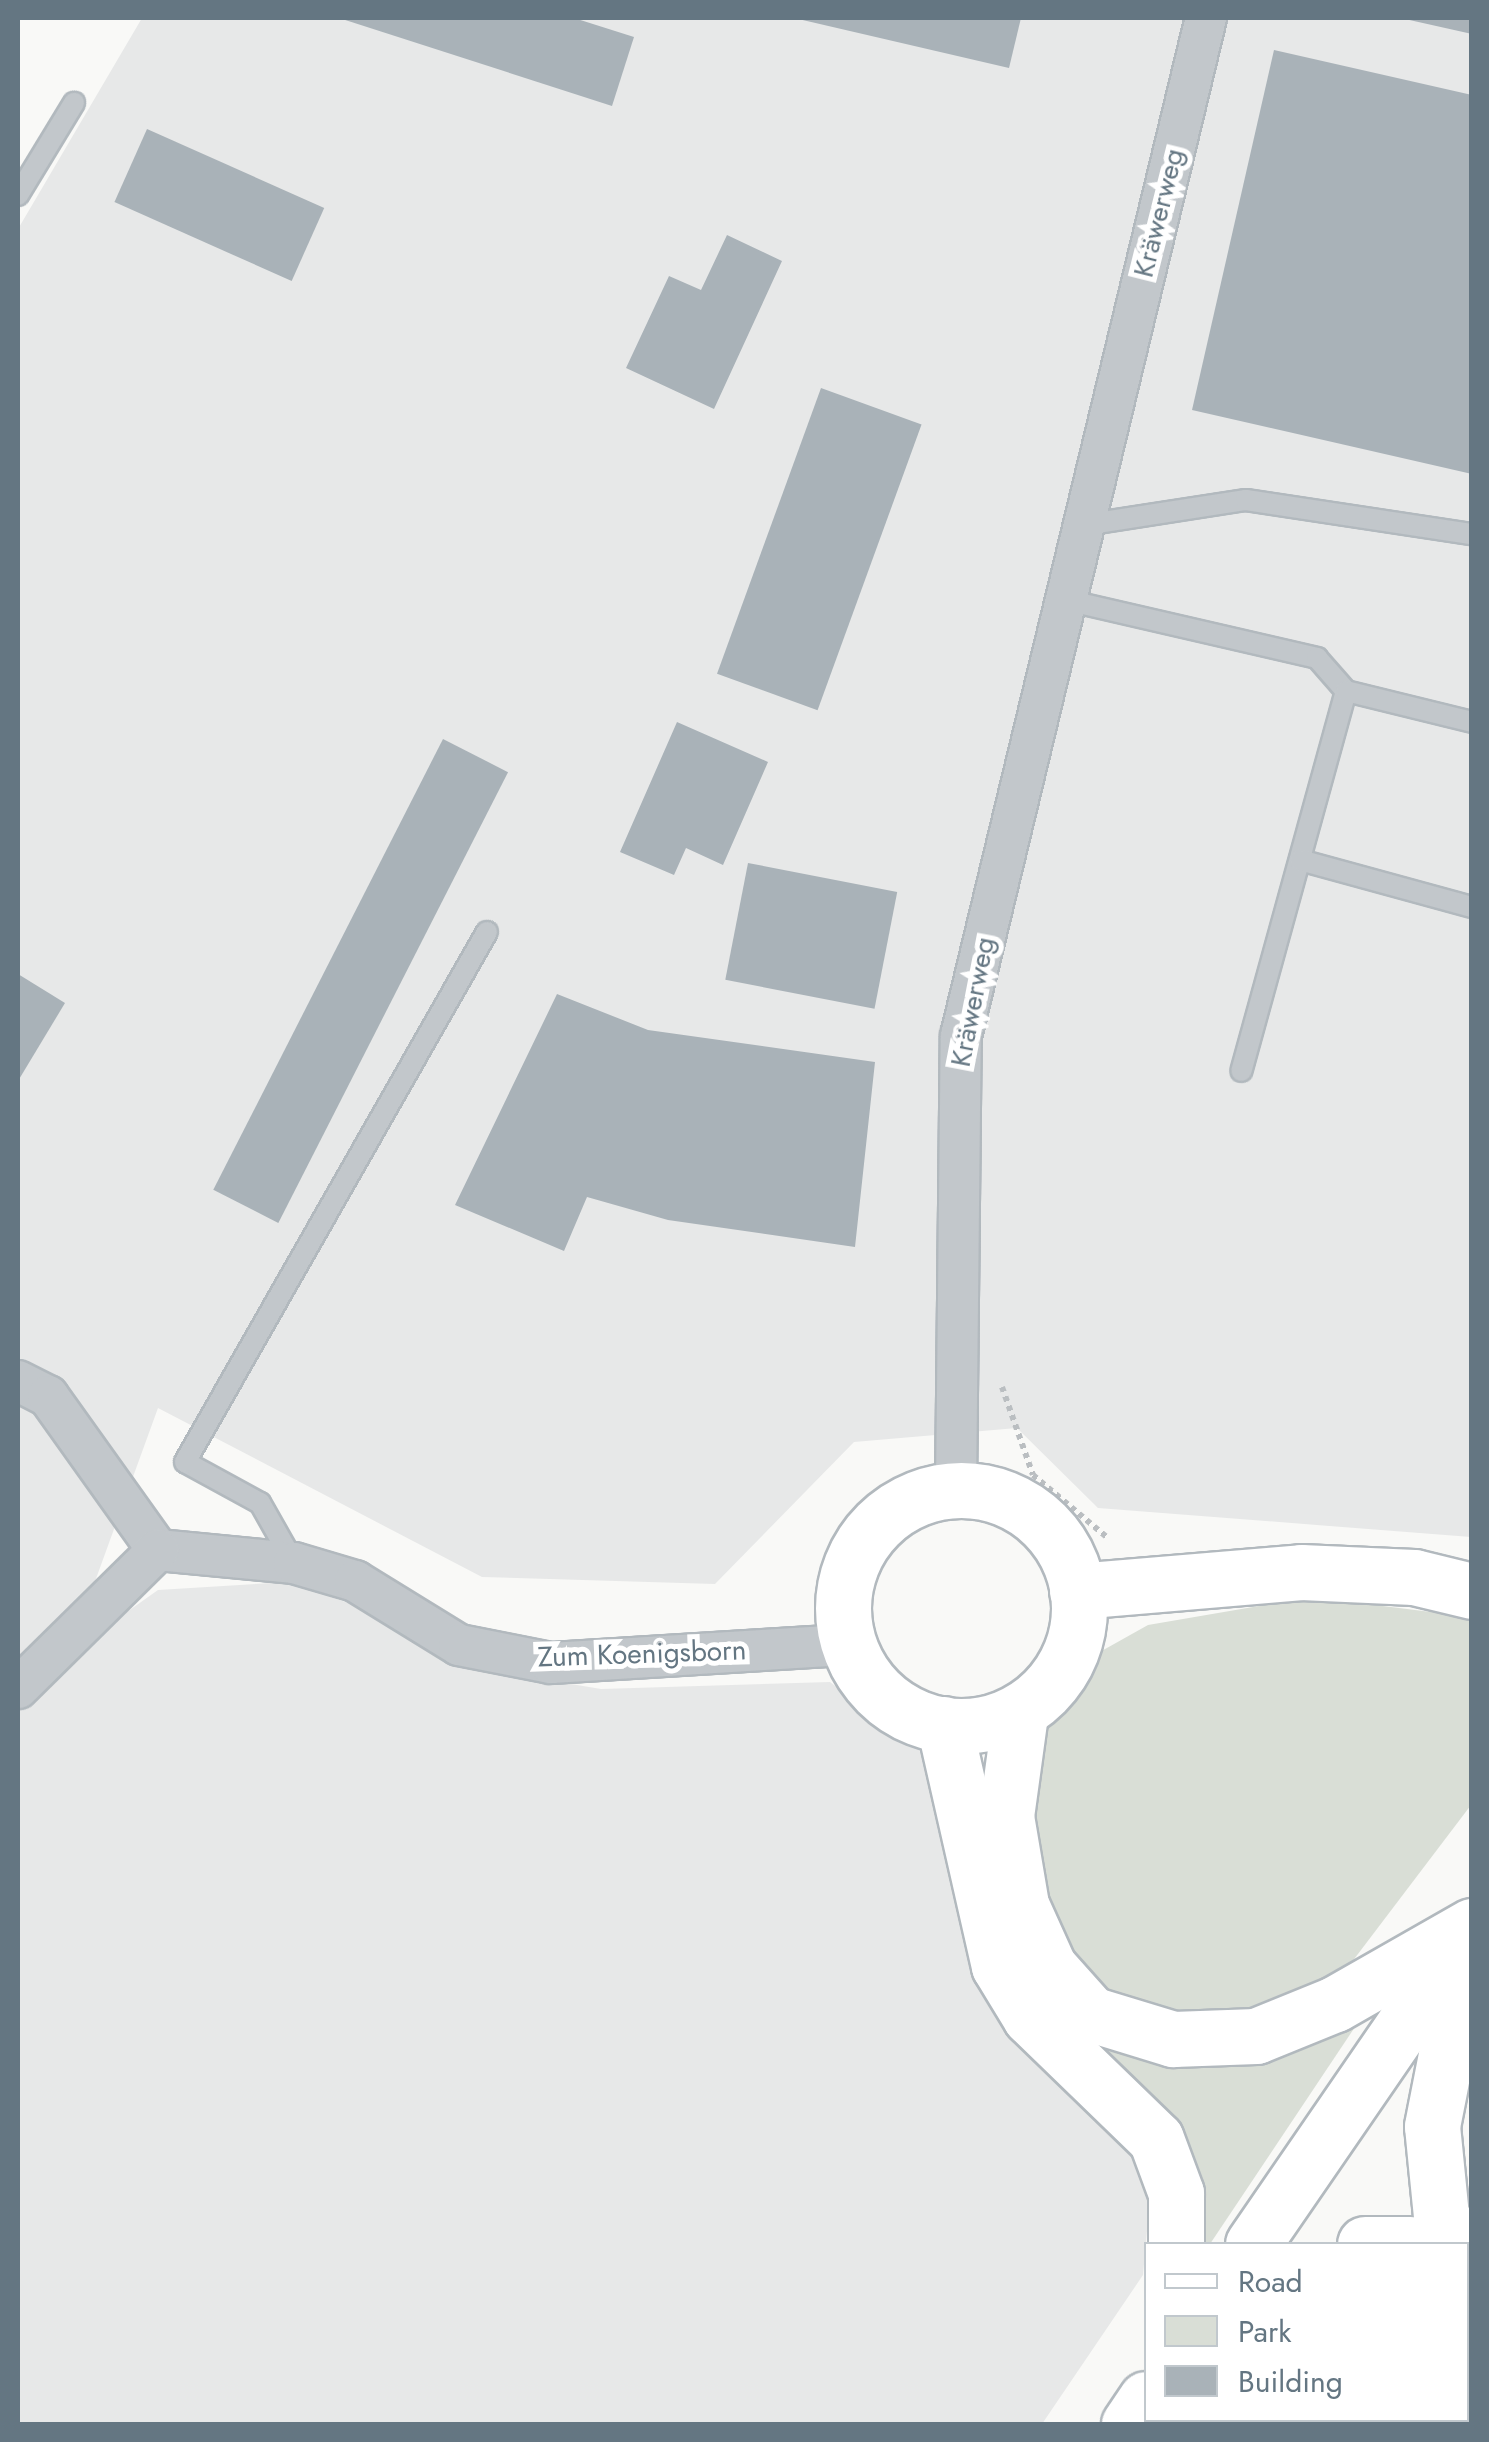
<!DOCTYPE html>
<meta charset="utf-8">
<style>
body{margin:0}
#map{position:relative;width:1489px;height:2442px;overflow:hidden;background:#f9f9f7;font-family:Jost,sans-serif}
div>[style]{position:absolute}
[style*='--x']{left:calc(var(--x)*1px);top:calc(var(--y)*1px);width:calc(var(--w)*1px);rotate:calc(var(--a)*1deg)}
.built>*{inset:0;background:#e7e8e8}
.green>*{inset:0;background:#d9ded6}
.building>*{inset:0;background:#a9b2b8;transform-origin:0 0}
.path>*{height:6px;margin-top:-3px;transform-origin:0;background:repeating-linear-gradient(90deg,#babec1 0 5px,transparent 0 10px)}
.roads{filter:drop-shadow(2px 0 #b2b9be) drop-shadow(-2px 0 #b2b9be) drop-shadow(0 2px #b2b9be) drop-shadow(0 -2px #b2b9be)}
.lane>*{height:20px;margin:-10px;padding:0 10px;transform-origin:10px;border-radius:10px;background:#c2c7cb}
.street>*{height:40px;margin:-20px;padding:0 20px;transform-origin:20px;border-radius:20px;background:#c2c7cb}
.secondary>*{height:55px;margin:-27.5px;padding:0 27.5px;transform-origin:27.5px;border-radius:27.5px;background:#fff}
.secondary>.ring{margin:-27.5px;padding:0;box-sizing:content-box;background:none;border:55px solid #fff;border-radius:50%}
.primary>*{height:55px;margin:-27.5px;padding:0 27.5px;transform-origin:27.5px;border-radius:27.5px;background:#fff}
span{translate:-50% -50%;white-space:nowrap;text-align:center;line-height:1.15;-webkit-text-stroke:10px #fff;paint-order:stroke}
.street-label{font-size:28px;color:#647682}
.frame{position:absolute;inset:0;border:20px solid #647682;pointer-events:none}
.legend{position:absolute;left:1144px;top:2242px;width:325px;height:180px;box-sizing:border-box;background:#fff;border:2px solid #c1c8cd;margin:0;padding:12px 18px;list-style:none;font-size:30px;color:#647682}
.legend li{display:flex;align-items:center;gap:20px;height:50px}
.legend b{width:50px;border:2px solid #c1c8cd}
</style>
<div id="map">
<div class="built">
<i style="clip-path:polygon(142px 18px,1471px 18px,1471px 1537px,1098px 1508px,1017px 1428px,854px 1442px,715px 1584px,482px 1577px,158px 1408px,69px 1653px,158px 1590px,287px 1582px,360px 1607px,456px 1665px,601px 1689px,830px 1682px,919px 1750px,945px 1797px,966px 1952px,1028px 2051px,1113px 2127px,1151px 2187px,1143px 2275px,1042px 2424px,18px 2424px,18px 229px)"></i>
<i style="clip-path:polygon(1467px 2309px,1471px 2424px,1229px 2424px,1466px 2420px)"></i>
</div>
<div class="green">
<i style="clip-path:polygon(1311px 1597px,1471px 1617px,1471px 1805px,1339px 1979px,1292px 2007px,1139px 2017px,1060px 1968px,1016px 1835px,1038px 1729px,1098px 1653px,1148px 1625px)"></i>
<i style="clip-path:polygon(1367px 2009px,1210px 2244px,1192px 2244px,1089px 2035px)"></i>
</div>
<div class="building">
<i style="clip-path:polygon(339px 18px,574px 18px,634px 37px,612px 106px)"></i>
<i style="clip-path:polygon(794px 18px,1021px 18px,1009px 68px)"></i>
<i style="clip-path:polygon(1472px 18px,1472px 34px,1405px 19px,1405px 18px)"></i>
<i style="clip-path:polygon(1274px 50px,1472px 95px,1472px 474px,1192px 410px)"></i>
<i style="left:147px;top:129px;width:194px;height:80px;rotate:24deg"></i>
<i style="clip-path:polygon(727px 235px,782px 261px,714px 409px,626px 368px,669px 276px,701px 290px)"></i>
<i style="left:821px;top:388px;width:107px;height:304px;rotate:20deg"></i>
<i style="clip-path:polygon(677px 722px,768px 762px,723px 865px,686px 848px,674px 875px,620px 852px)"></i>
<i style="left:443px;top:739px;width:73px;height:506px;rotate:27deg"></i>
<i style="left:748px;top:863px;width:152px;height:119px;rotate:11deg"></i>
<i style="clip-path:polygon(18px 974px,65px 1003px,18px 1081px)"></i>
<i style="clip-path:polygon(557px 994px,648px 1030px,875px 1062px,855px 1247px,668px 1220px,587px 1197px,564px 1251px,455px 1205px)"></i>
</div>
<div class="path">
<i style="--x:1002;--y:1387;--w:93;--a:70.6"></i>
<i style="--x:1033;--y:1475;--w:99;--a:40.1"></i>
</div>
<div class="roads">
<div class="lane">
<i style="--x:18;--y:195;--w:108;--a:-58.7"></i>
<i style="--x:1084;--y:525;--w:164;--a:-8.8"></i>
<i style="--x:1246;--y:500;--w:229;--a:8.6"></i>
<i style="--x:1066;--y:600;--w:258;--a:13"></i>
<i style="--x:1317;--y:658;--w:44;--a:48.7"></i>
<i style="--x:1346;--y:691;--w:394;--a:105.4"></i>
<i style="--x:1346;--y:691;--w:130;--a:13.8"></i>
<i style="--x:1300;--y:860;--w:178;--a:15.3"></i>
<i style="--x:294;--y:1563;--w:69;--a:-119.5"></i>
<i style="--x:260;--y:1503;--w:85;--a:-151.3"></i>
<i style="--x:185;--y:1462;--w:610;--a:-60.33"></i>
</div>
<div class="street">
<i style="--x:18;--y:1381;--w:34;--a:27"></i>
<i style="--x:48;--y:1396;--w:189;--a:54.5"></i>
<i style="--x:956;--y:1490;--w:454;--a:-89.4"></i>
<i style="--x:961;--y:1036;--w:1047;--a:-76.47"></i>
<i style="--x:158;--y:1550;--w:137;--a:5.5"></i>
<i style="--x:294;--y:1563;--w:64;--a:16.4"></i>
<i style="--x:355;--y:1581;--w:122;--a:31.6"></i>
<i style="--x:459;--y:1645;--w:94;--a:11.1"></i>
<i style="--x:551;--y:1663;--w:298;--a:-3.5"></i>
<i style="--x:18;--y:1688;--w:197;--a:-44.6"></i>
</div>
<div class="secondary">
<i class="ring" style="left:843px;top:1490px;width:181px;height:181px"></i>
<i style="--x:1077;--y:1591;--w:225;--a:-4.8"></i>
<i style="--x:1301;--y:1572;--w:113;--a:2.5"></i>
<i style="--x:1414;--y:1577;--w:60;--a:13.6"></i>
</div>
<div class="primary">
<i style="--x:1020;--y:1714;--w:103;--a:97.8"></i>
<i style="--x:1006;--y:1816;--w:90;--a:80.4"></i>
<i style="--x:1021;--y:1905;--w:68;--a:65.7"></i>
<i style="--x:1049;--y:1967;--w:63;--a:48.2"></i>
<i style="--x:1091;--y:2014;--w:86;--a:17"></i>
<i style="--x:1173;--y:2039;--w:83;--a:-2.1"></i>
<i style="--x:1256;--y:2036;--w:85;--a:-22.1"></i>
<i style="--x:1335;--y:2004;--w:158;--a:-29.7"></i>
<i style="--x:944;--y:1724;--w:248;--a:77.2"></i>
<i style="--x:999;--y:1966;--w:60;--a:58.7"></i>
<i style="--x:1030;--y:2017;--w:175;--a:44.1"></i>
<i style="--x:1156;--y:2139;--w:58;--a:69.7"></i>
<i style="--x:1176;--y:2193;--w:51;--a:90"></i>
<i style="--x:1253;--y:2244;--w:373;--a:-55.5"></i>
<i style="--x:1365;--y:2244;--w:45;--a:0"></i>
<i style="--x:1458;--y:2244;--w:33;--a:-121"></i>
<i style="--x:1441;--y:2216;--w:90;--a:-95.7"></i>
<i style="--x:1432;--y:2126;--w:177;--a:-78.9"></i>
<i style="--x:1129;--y:2424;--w:30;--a:-56"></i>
</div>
</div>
<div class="street-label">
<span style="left:1159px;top:213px;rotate:-76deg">Kräwerweg</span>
<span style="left:973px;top:1002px;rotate:-79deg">Kräwerweg</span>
<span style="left:642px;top:1654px;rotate:-2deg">Zum Koenigsborn</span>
</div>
<div class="frame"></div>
<ul class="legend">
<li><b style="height:12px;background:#fff"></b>Road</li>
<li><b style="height:28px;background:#d9ded6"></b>Park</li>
<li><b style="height:28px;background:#a9b2b8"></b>Building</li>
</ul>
</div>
